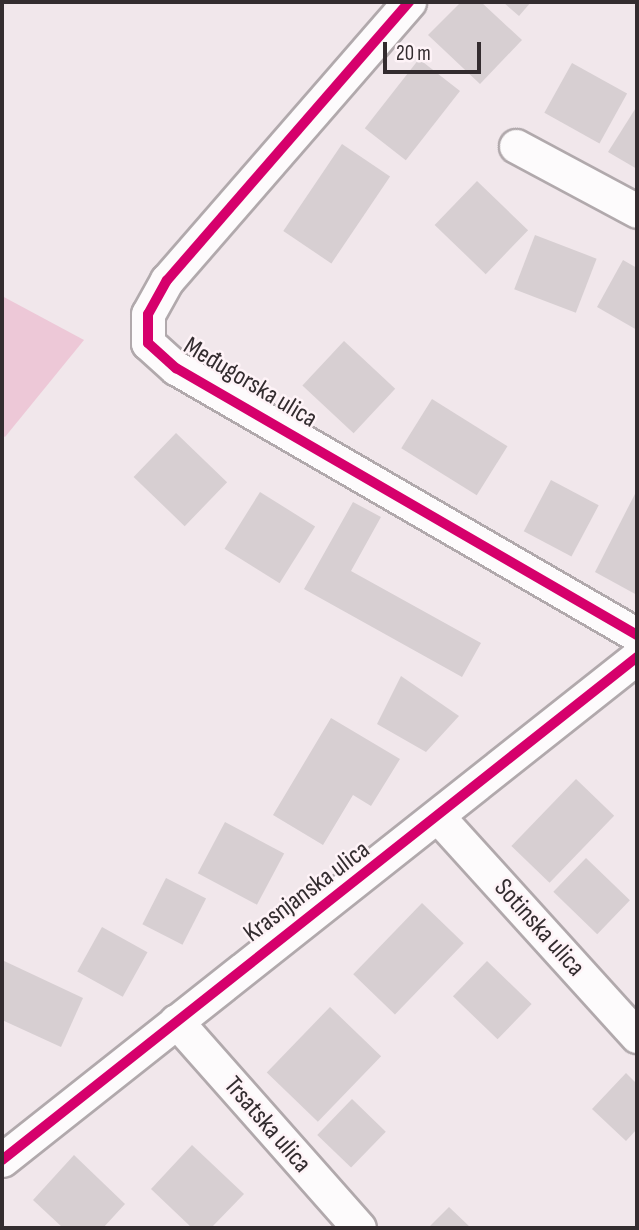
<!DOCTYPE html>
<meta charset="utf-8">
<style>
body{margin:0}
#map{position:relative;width:639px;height:1230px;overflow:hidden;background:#f1e7eb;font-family:"Sofia Sans Condensed",sans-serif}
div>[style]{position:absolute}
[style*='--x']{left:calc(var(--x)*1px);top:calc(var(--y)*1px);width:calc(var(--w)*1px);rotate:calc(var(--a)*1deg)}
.green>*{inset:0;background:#edc8d7}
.building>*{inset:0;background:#d7cfd2;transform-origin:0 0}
.roads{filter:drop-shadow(2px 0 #b1a9ac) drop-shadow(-2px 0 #b1a9ac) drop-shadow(0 2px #b1a9ac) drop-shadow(0 -2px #b1a9ac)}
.street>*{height:33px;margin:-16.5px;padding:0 16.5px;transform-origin:16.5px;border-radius:16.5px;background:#fdfbfc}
.cycleway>*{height:10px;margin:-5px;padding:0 5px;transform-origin:5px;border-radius:5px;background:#d6006c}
span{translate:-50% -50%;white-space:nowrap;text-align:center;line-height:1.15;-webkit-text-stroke:5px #fef3f7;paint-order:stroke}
.street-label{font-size:26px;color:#332c2f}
.frame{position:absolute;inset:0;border:4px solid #332c2f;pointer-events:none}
.scale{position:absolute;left:383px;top:42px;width:98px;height:32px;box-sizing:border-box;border:4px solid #332c2f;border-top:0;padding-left:9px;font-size:21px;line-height:24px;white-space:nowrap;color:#332c2f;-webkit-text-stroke:5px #fef3f7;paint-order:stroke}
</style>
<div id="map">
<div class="green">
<i style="clip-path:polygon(2px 296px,84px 340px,5px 437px,2px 435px)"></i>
</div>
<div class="building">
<i style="clip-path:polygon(461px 2px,481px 2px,522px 40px,480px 84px,428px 35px)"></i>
<i style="clip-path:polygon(503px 2px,531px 2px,519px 16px)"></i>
<i style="left:419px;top:59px;width:52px;height:88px;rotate:38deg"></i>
<i style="left:572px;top:63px;width:63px;height:57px;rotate:29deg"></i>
<i style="clip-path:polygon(637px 106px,637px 169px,608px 152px)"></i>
<i style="left:342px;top:144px;width:58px;height:105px;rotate:34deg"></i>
<i style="left:477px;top:181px;width:71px;height:61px;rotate:44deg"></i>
<i style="left:535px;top:235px;width:66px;height:58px;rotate:21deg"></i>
<i style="clip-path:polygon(623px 260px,637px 268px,637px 330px,597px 307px)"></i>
<i style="left:344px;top:341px;width:70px;height:61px;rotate:43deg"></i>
<i style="left:432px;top:399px;width:89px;height:58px;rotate:32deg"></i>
<i style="left:176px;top:433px;width:71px;height:61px;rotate:44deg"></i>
<i style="left:551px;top:480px;width:54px;height:58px;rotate:28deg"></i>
<i style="clip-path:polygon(637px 490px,637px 595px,595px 572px)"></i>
<i style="left:260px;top:492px;width:65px;height:67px;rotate:32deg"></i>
<i style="clip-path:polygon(353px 502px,381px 517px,351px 571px,481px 643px,462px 677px,304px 589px)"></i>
<i style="clip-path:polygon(401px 676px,459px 716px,426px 752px,377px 724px)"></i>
<i style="clip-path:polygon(331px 718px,400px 759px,371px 806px,353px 795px,323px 845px,273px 815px)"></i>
<i style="left:576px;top:779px;width:53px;height:93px;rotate:44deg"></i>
<i style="left:225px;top:822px;width:67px;height:58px;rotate:28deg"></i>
<i style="left:586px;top:858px;width:61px;height:47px;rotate:44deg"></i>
<i style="left:166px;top:878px;width:45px;height:52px;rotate:27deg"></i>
<i style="left:422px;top:903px;width:58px;height:99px;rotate:44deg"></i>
<i style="left:102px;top:927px;width:52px;height:51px;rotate:29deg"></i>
<i style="clip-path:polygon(2px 960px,83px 998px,61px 1047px,2px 1020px)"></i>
<i style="left:487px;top:961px;width:62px;height:49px;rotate:44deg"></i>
<i style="left:330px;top:1007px;width:71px;height:91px;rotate:44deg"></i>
<i style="clip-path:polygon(626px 1073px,637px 1084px,637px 1129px,626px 1141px,592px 1109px)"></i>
<i style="left:352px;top:1099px;width:47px;height:50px;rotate:44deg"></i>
<i style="clip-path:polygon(192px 1145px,244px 1194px,211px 1228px,192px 1228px,151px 1189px)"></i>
<i style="clip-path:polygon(74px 1155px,125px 1204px,103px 1228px,63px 1228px,33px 1200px)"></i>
<i style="clip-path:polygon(449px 1207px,471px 1228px,428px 1228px)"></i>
</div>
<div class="roads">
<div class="street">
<i style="--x:409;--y:2;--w:369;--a:131"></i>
<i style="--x:167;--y:280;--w:39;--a:119"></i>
<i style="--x:148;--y:314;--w:29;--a:90"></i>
<i style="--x:148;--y:343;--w:38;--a:42"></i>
<i style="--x:176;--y:368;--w:533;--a:30.08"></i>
<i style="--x:516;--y:146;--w:137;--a:28.2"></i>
<i style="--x:440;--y:819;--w:293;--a:47.8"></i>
<i style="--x:176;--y:1021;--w:276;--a:48.5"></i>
<i style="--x:2;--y:1160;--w:810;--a:-38.38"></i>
</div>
</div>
<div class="cycleway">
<i style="--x:409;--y:2;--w:369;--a:131"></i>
<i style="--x:167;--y:280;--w:39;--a:119"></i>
<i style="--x:148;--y:314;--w:29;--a:90"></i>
<i style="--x:148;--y:343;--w:38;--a:42"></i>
<i style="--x:176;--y:368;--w:533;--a:30.08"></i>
<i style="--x:2;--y:1160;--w:810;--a:-38.38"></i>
</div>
<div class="street-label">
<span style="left:250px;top:383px;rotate:31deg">Međugorska ulica</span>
<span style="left:307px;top:892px;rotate:-37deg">Krasnjanska ulica</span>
<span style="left:539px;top:928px;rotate:48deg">Sotinska ulica</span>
<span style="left:267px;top:1125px;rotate:49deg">Trsatska ulica</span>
</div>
<div class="frame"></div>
<div class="scale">20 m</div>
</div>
